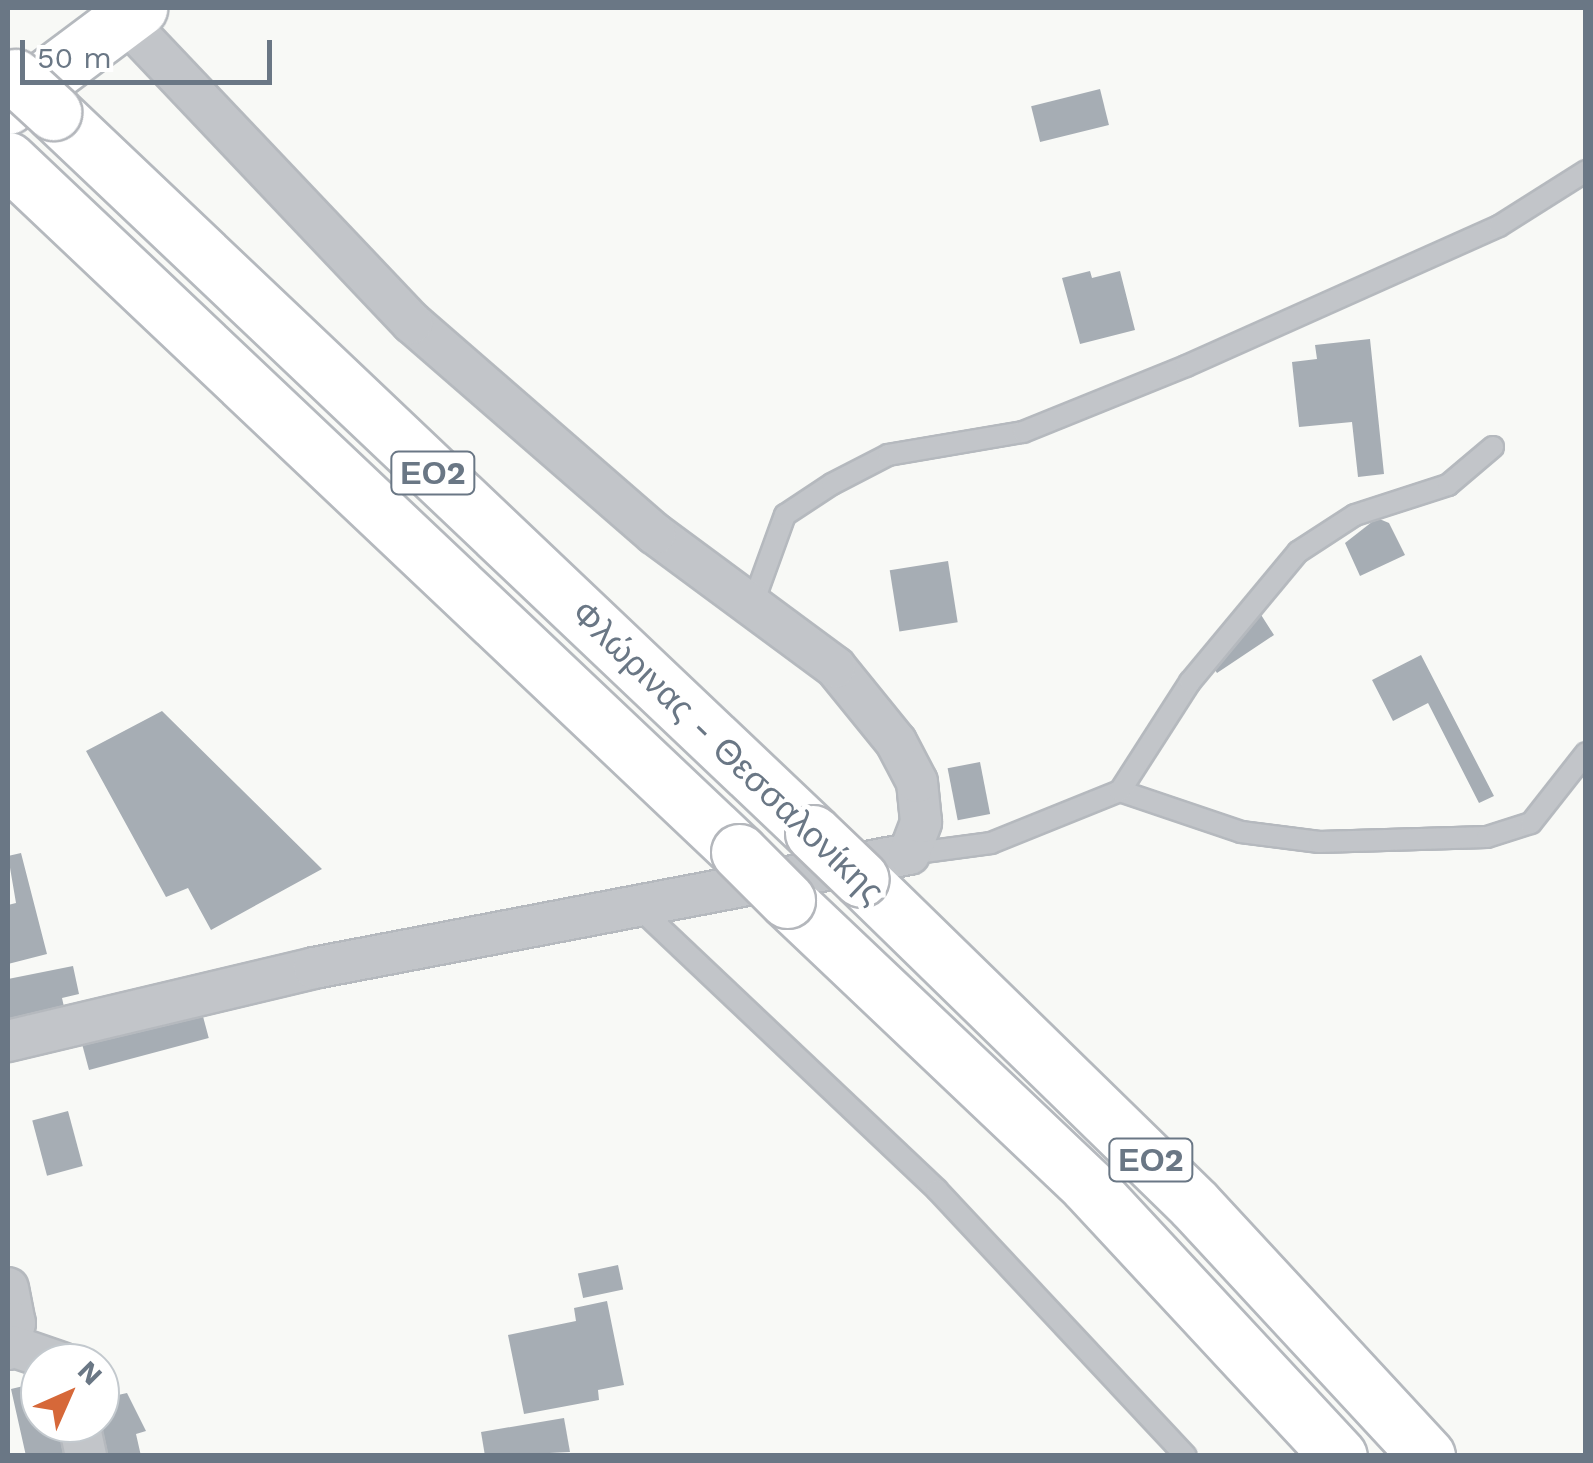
<!DOCTYPE html>
<meta charset="utf-8">
<style>
body{margin:0}
#map{position:relative;width:1593px;height:1463px;overflow:hidden;background:#f8f9f6;font-family:"Work Sans",sans-serif}
div>[style]{position:absolute}
[style*='--x']{left:calc(var(--x)*1px);top:calc(var(--y)*1px);width:calc(var(--w)*1px);rotate:calc(var(--a)*1deg)}
.building>*{inset:0;background:#a6adb4;transform-origin:0 0}
.roads{filter:drop-shadow(2px 0 #b5b9be) drop-shadow(-2px 0 #b5b9be) drop-shadow(0 2px #b5b9be) drop-shadow(0 -2px #b5b9be)}
.lane>*{height:20px;margin:-10px;padding:0 10px;transform-origin:10px;border-radius:10px;background:#c2c5c9}
.street>*{height:40px;margin:-20px;padding:0 20px;transform-origin:20px;border-radius:20px;background:#c2c5c9}
.secondary>*{height:55px;margin:-27.5px;padding:0 27.5px;transform-origin:27.5px;border-radius:27.5px;background:#fff}
.primary>*{height:55px;margin:-27.5px;padding:0 27.5px;transform-origin:27.5px;border-radius:27.5px;background:#fff}
.bridges{filter:drop-shadow(2px 0 #b4b7bc) drop-shadow(-2px 0 #b4b7bc) drop-shadow(0 2px #b4b7bc) drop-shadow(0 -2px #b4b7bc)}
.primary-bridge>*{height:55px;margin:-27.5px;padding:0 27.5px;transform-origin:27.5px;border-radius:27.5px;background:#fff}
span{translate:-50% -50%;white-space:nowrap;text-align:center;line-height:1.15;-webkit-text-stroke:10px #fff;paint-order:stroke}
.shield-label span{padding:2px 8px;background:#fff;border:2px solid;border-radius:8px;-webkit-text-stroke-width:0}
.shield-label{font-size:32px;color:#6a7785;font-weight:700}
.street-label{font-size:35px;color:#6a7785}
.frame{position:absolute;inset:0;border:10px solid #6a7785;pointer-events:none}
.north{position:absolute;left:20px;top:1343px;width:100px;height:100px;box-sizing:border-box;background:#fff;border:2px solid #c3c9ce;border-radius:50%;rotate:45deg;font-size:28px;font-weight:700;line-height:40px;text-align:center;color:#6a7785}
.north::after{content:'';display:block;margin:auto;width:35px;height:45px;background:#d66839;clip-path:polygon(50% 0,100% 100%,50% 72%,0 100%)}
.scale{position:absolute;left:20px;top:40px;width:252px;height:45px;box-sizing:border-box;border:5px solid #6a7785;border-top:0;padding-left:12px;font-size:30px;line-height:35px;white-space:nowrap;color:#6a7785;-webkit-text-stroke:8px #fff;paint-order:stroke}
</style>
<div id="map">
<div class="building">
<i style="left:1100px;top:89px;width:37px;height:71px;rotate:76deg"></i>
<i style="clip-path:polygon(1090px 271px,1092px 278px,1120px 271px,1135px 330px,1080px 344px,1062px 278px)"></i>
<i style="clip-path:polygon(1370px 339px,1384px 474px,1358px 477px,1352px 422px,1299px 427px,1292px 362px,1317px 359px,1315px 345px)"></i>
<i style="clip-path:polygon(1377px 518px,1389px 523px,1405px 555px,1360px 576px,1345px 543px)"></i>
<i style="left:948px;top:561px;width:62px;height:59px;rotate:81deg"></i>
<i style="clip-path:polygon(1258px 610px,1274px 635px,1217px 673px,1209px 661px,1237px 642px,1229px 630px)"></i>
<i style="clip-path:polygon(1421px 655px,1494px 796px,1479px 803px,1428px 703px,1393px 721px,1372px 680px)"></i>
<i style="clip-path:polygon(162px 711px,322px 869px,211px 930px,188px 888px,166px 897px,86px 751px)"></i>
<i style="left:980px;top:762px;width:53px;height:33px;rotate:79deg"></i>
<i style="clip-path:polygon(21px 853px,47px 954px,8px 964px,8px 905px,16px 903px,8px 856px)"></i>
<i style="clip-path:polygon(73px 966px,79px 994px,62px 998px,67px 1020px,8px 1033px,8px 979px)"></i>
<i style="left:201px;top:1009px;width:30px;height:124px;rotate:75deg"></i>
<i style="left:68px;top:1111px;width:57px;height:37px;rotate:75deg"></i>
<i style="left:618px;top:1265px;width:25px;height:41px;rotate:78deg"></i>
<i style="clip-path:polygon(607px 1301px,624px 1385px,598px 1390px,599px 1400px,524px 1414px,508px 1335px,576px 1321px,574px 1308px)"></i>
<i style="clip-path:polygon(40px 1382px,40px 1423px,64px 1423px,71px 1453px,26px 1456px,11px 1389px)"></i>
<i style="clip-path:polygon(127px 1393px,146px 1431px,136px 1434px,141px 1456px,100px 1456px,92px 1423px,100px 1423px,100px 1399px)"></i>
<i style="clip-path:polygon(564px 1418px,570px 1452px,485px 1456px,481px 1432px)"></i>
</div>
<div class="roads">
<div class="lane">
<i style="--x:752;--y:606;--w:97;--a:-70.1"></i>
<i style="--x:785;--y:515;--w:56;--a:-33.4"></i>
<i style="--x:832;--y:484;--w:63;--a:-27.4"></i>
<i style="--x:888;--y:455;--w:137;--a:-9.7"></i>
<i style="--x:1023;--y:432;--w:176;--a:-22"></i>
<i style="--x:1186;--y:366;--w:343;--a:-24.1"></i>
<i style="--x:1499;--y:226;--w:103;--a:-32.3"></i>
<i style="--x:1120;--y:791;--w:128;--a:18.7"></i>
<i style="--x:1241;--y:832;--w:79;--a:7.3"></i>
<i style="--x:1319;--y:842;--w:168;--a:-1.7"></i>
<i style="--x:1487;--y:837;--w:46;--a:-17.7"></i>
<i style="--x:1531;--y:823;--w:89;--a:-51.8"></i>
<i style="--x:909;--y:854;--w:83;--a:-7.6"></i>
<i style="--x:991;--y:843;--w:139;--a:-22"></i>
<i style="--x:1120;--y:791;--w:130;--a:-57.3"></i>
<i style="--x:1190;--y:682;--w:169;--a:-50.3"></i>
<i style="--x:1298;--y:552;--w:68;--a:-33"></i>
<i style="--x:1355;--y:515;--w:98;--a:-17.9"></i>
<i style="--x:1448;--y:485;--w:59;--a:-40.2"></i>
<i style="--x:637;--y:906;--w:413;--a:43.4"></i>
<i style="--x:937;--y:1190;--w:364;--a:46.9"></i>
</div>
<div class="street">
<i style="--x:8;--y:1041;--w:315;--a:-13.4"></i>
<i style="--x:314;--y:968;--w:606;--a:-10.85"></i>
<i style="--x:909;--y:854;--w:34;--a:-69"></i>
<i style="--x:921;--y:822;--w:40;--a:-95.7"></i>
<i style="--x:917;--y:782;--w:45;--a:-117.7"></i>
<i style="--x:896;--y:742;--w:97;--a:-129.1"></i>
<i style="--x:835;--y:667;--w:224;--a:-143.5"></i>
<i style="--x:655;--y:534;--w:322;--a:-139"></i>
<i style="--x:412;--y:323;--w:420;--a:-133.5"></i>
<i style="--x:8;--y:1288;--w:36;--a:79"></i>
<i style="--x:15;--y:1323;--w:27;--a:105"></i>
<i style="--x:12;--y:1346;--w:53;--a:18.8"></i>
<i style="--x:79;--y:1423;--w:34;--a:78"></i>
</div>
<div class="secondary">
<i style="--x:8;--y:106;--w:164;--a:-36.8"></i>
</div>
<div class="primary">
<i style="--x:53;--y:112;--w:1048;--a:43.49"></i>
<i style="--x:8;--y:160;--w:1007;--a:43.43"></i>
<i style="--x:861;--y:879;--w:465;--a:44.3"></i>
<i style="--x:1194;--y:1204;--w:343;--a:47.2"></i>
<i style="--x:787;--y:900;--w:414;--a:43.5"></i>
<i style="--x:1087;--y:1185;--w:370;--a:47.1"></i>
</div>
</div>
<div class="bridges">
<div class="primary-bridge">
<i style="--x:15;--y:77;--w:52;--a:42.6"></i>
<i style="--x:813;--y:833;--w:66;--a:43.8"></i>
<i style="--x:739;--y:852;--w:68;--a:45"></i>
</div>
</div>
<div class="shield-label">
<span style="left:433px;top:473px">ΕΟ2</span>
<span style="left:1151px;top:1160px">ΕΟ2</span>
</div>
<div class="street-label">
<span style="left:728px;top:752px;rotate:44deg">Φλώρινας - Θεσσαλονίκης</span>
</div>
<div class="frame"></div>
<div class="north">N</div>
<div class="scale">50 m</div>
</div>
